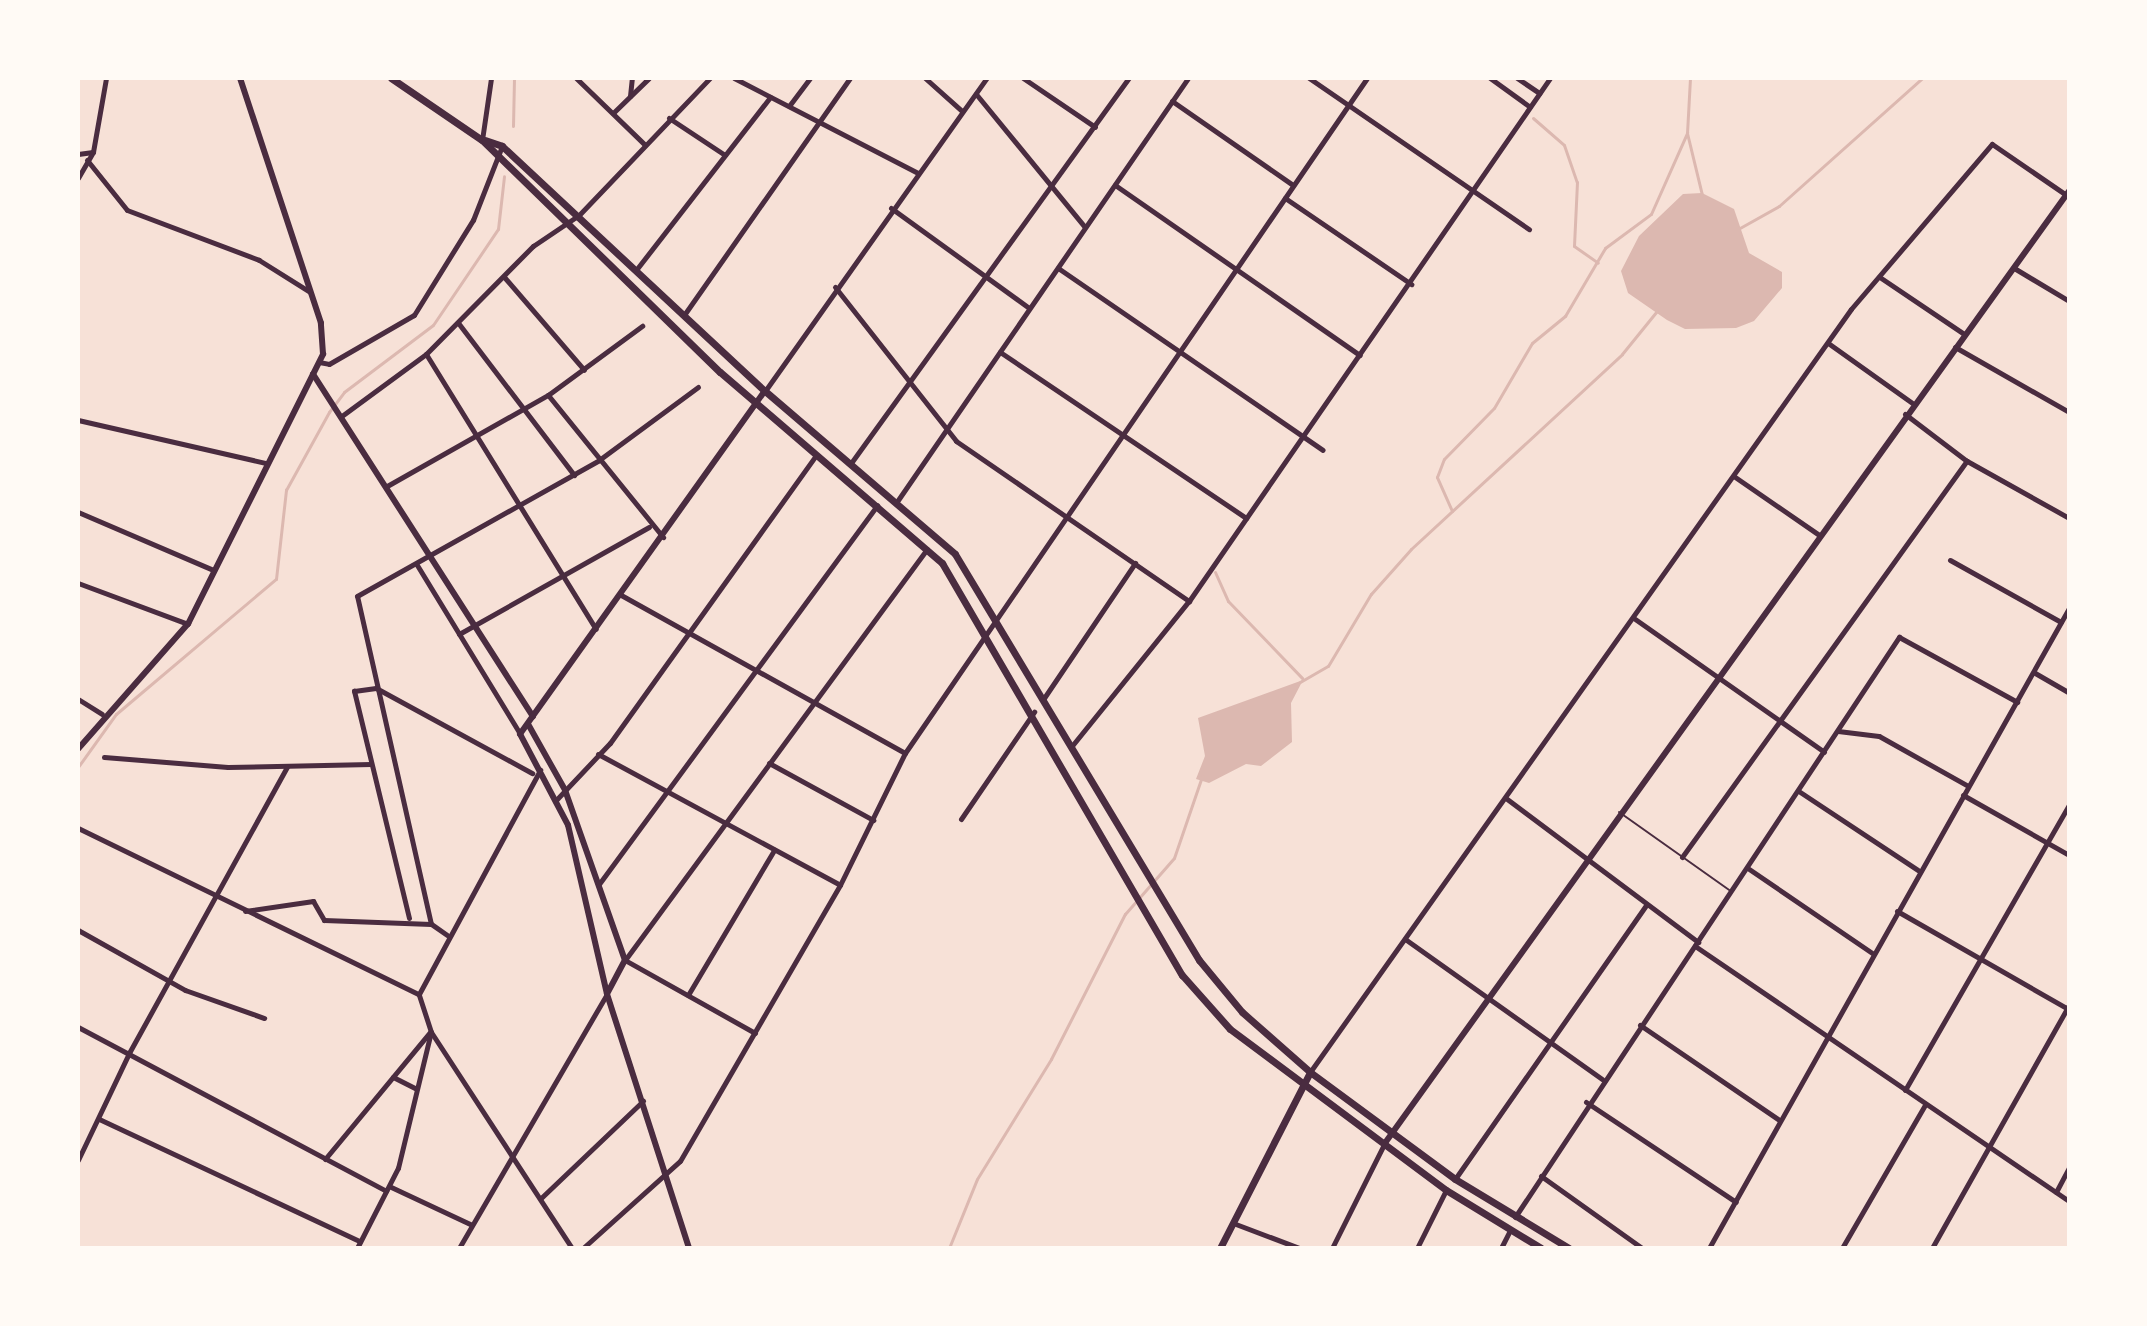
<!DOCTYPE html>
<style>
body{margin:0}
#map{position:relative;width:2147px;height:1326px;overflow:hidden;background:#f7e1d7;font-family:Montserrat,sans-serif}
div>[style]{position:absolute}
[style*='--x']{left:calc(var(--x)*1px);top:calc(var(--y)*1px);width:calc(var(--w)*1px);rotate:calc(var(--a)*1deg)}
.water>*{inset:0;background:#dcb8b0}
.stream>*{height:3px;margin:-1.5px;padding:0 1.5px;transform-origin:1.5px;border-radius:1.5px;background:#dcb8b0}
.service>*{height:2px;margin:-1px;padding:0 1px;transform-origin:1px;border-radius:1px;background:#4a2c40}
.minor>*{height:5px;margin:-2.5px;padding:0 2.5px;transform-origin:2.5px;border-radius:2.5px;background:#4a2c40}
.tertiary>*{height:6px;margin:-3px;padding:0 3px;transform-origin:3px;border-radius:3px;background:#4a2c40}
.secondary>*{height:7px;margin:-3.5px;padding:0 3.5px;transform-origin:3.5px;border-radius:3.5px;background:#4a2c40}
span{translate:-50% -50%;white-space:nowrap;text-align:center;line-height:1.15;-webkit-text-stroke:8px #fffaf5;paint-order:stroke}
.frame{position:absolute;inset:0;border:80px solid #fffaf5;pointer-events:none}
</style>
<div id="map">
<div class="water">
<i style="clip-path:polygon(1702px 193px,1734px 209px,1749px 253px,1782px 272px,1782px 288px,1754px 321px,1736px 328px,1685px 329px,1667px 320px,1628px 293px,1621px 271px,1639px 236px,1683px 194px)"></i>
<i style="clip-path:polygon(1303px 680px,1291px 703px,1292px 742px,1261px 766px,1246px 764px,1209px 783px,1196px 779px,1205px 756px,1198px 718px)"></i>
</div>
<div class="stream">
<i style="--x:1690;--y:78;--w:55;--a:93.1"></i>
<i style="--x:1687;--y:133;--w:64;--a:76.4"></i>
<i style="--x:1533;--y:118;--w:41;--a:41.1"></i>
<i style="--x:1564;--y:145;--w:39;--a:71"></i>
<i style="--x:1577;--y:182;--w:64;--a:92.7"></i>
<i style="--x:1574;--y:246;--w:29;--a:35"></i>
<i style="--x:513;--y:126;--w:48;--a:-88.8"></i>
<i style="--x:1738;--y:229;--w:47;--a:-29.3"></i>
<i style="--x:1779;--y:206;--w:192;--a:-41.8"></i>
<i style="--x:1452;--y:511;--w:37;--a:-114"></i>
<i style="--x:1437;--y:477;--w:19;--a:-69"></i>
<i style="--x:1444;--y:459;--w:71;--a:-45.6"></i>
<i style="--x:1494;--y:408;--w:75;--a:-59.7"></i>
<i style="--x:1532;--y:343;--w:43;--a:-39.3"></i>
<i style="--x:1565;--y:316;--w:79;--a:-59.5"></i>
<i style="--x:1605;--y:248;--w:57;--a:-36.5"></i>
<i style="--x:1651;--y:214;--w:89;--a:-66"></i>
<i style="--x:1215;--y:572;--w:32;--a:66"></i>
<i style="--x:1228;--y:601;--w:107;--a:46.1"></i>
<i style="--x:1300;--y:682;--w:32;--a:-30"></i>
<i style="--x:1328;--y:666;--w:84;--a:-59.2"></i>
<i style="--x:1371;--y:594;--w:60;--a:-48.4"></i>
<i style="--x:1411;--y:549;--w:287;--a:-42.7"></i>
<i style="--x:1622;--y:354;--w:55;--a:-50.9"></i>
<i style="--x:78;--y:767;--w:65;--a:-54.4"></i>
<i style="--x:116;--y:714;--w:209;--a:-40.2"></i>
<i style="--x:276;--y:579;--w:90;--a:-83.6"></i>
<i style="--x:286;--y:490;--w:89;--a:-61.1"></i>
<i style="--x:329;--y:412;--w:25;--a:-53"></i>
<i style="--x:344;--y:392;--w:111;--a:-37"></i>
<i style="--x:433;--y:325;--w:116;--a:-55.9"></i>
<i style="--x:498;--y:229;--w:53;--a:-83.5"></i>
<i style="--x:949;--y:1248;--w:74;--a:-67.9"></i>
<i style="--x:977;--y:1179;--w:141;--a:-58.3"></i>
<i style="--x:1051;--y:1059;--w:163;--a:-63"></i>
<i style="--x:1125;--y:914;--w:74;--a:-48.8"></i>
<i style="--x:1174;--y:858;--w:87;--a:-71.1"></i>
</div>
<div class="service">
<i style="--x:1619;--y:812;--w:135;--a:35.3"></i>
</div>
<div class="minor">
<i style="--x:576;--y:78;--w:95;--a:44.1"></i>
<i style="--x:734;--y:78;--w:207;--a:27.3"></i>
<i style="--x:925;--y:78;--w:50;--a:41.7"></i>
<i style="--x:1023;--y:78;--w:87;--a:34.2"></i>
<i style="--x:1309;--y:78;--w:267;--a:34.5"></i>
<i style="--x:1490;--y:78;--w:49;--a:35.9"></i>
<i style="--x:1517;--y:78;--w:27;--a:34"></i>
<i style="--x:976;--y:94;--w:171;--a:50.7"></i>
<i style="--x:630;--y:96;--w:18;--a:-84"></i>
<i style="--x:1172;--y:101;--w:147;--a:34.8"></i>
<i style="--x:789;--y:106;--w:35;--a:-53"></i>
<i style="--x:613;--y:113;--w:50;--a:-44.2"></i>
<i style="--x:669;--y:118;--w:67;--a:33.5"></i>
<i style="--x:482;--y:140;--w:63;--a:-81.7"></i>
<i style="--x:78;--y:154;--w:15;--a:-8"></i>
<i style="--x:87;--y:160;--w:64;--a:51.3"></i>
<i style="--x:127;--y:210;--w:141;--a:20.7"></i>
<i style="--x:259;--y:260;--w:60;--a:32.1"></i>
<i style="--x:78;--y:178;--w:30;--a:-60"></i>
<i style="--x:93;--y:152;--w:75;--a:-80"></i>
<i style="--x:1115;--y:185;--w:298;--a:34.8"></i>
<i style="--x:1285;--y:198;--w:153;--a:34.3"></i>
<i style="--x:891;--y:208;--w:170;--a:35.9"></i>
<i style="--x:1058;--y:268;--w:321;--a:34.5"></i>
<i style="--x:2014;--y:268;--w:64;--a:31"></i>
<i style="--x:636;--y:270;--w:219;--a:-52.2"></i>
<i style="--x:505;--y:278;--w:121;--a:49.3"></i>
<i style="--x:1881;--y:278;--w:100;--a:34"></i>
<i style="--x:835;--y:287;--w:196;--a:51.8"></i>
<i style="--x:956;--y:441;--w:283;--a:34.5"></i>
<i style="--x:684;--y:315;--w:289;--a:-55"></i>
<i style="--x:459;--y:324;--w:190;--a:52.7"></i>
<i style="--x:1828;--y:343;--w:103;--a:35.5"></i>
<i style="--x:1955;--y:347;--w:131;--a:29.7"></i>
<i style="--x:1000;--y:352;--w:297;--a:34"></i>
<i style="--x:426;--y:354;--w:323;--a:58.3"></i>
<i style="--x:319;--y:362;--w:10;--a:11"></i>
<i style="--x:329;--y:364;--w:98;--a:-30"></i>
<i style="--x:414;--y:315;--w:112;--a:-58.2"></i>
<i style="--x:473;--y:220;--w:79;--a:-68.6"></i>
<i style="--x:765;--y:391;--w:384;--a:-54.7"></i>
<i style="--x:548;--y:395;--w:183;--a:51"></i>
<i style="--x:1905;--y:414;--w:78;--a:37.2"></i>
<i style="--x:1967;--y:461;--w:117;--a:29.2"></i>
<i style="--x:343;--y:415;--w:103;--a:-36.3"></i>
<i style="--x:426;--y:354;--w:152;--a:-45.3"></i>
<i style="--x:533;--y:246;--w:55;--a:-34"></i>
<i style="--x:579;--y:215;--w:190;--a:-46.3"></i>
<i style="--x:78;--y:420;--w:193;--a:12.9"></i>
<i style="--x:851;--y:463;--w:475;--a:-54.2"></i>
<i style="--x:1735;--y:477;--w:102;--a:34.6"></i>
<i style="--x:387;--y:486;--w:185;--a:-29.5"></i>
<i style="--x:548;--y:395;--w:117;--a:-36.3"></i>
<i style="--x:898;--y:500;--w:512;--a:-55.5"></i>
<i style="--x:78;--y:512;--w:145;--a:23.2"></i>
<i style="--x:1950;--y:560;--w:127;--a:29.2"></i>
<i style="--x:417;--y:565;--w:198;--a:58.6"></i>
<i style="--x:78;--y:583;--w:117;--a:20.4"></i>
<i style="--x:621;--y:595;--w:325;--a:29.1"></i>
<i style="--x:1635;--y:619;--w:231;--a:35.1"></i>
<i style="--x:459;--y:634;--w:218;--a:-29.4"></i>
<i style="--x:2035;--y:673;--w:39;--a:30"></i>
<i style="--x:1044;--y:698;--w:163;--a:-56"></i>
<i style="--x:78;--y:699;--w:28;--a:32"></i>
<i style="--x:1838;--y:731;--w:41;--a:7"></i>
<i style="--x:1879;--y:736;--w:102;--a:29.3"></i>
<i style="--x:1071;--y:747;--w:188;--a:-51.1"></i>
<i style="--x:1189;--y:601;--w:635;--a:-55.38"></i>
<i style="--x:598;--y:754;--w:275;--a:28.4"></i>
<i style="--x:104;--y:757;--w:124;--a:4.6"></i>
<i style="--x:228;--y:767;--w:143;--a:-1.2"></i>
<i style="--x:769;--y:763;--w:119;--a:28.7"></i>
<i style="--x:1800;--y:792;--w:141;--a:33.5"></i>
<i style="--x:1963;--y:795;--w:122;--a:29.5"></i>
<i style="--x:557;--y:799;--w:77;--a:-46.6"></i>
<i style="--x:610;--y:743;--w:354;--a:-54.4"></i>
<i style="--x:1507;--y:799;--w:239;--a:36.8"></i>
<i style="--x:961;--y:819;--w:130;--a:-55.7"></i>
<i style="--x:78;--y:828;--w:379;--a:26"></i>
<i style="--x:1682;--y:857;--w:488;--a:-54.3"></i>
<i style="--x:1749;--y:869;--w:149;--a:34.3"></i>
<i style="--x:599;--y:884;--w:470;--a:-53.7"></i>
<i style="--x:245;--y:911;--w:69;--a:-8.4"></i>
<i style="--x:313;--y:901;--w:22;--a:60"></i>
<i style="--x:324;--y:920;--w:107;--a:2.1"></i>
<i style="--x:1897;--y:911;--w:197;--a:29.8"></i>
<i style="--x:409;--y:918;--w:234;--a:-103.6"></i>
<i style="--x:354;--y:691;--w:22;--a:-8"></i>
<i style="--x:376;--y:688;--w:178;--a:28.6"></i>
<i style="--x:78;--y:930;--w:123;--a:29.3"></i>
<i style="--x:185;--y:990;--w:84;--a:19.5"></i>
<i style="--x:447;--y:935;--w:19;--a:-145"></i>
<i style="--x:431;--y:924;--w:336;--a:-102.7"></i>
<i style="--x:357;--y:596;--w:278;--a:-29.3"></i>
<i style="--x:599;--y:460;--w:123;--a:-36.4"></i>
<i style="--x:1405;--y:939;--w:242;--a:35.4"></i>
<i style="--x:1695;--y:946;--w:453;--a:34.3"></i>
<i style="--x:419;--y:994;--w:255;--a:-61.6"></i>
<i style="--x:688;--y:995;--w:169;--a:-59.3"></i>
<i style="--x:1640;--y:1025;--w:167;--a:34.3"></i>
<i style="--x:78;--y:1027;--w:349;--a:28"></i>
<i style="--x:431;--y:1032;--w:258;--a:56.9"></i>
<i style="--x:755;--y:1033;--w:149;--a:-150.7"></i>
<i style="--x:625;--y:960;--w:510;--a:-53.69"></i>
<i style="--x:1310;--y:1072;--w:935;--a:-54.66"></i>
<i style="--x:1851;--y:309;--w:217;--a:-49.5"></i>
<i style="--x:1992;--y:144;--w:93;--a:34.5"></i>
<i style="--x:393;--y:1077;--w:25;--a:27"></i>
<i style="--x:1905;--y:1090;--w:329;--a:-60.1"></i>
<i style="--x:1586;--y:1102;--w:180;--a:33.7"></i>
<i style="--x:99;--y:1119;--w:288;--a:25.1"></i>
<i style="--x:325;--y:1159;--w:165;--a:-50.4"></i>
<i style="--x:78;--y:1160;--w:119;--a:-64.5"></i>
<i style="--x:129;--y:1053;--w:327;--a:-61.1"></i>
<i style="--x:1541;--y:1176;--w:124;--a:35.5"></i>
<i style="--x:1455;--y:1179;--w:335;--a:-55.1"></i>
<i style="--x:391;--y:1187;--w:89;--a:25.1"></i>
<i style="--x:2056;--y:1192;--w:27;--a:-62"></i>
<i style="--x:541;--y:1198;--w:141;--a:-43.6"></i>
<i style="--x:1515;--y:1217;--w:696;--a:-56.49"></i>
<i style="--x:1899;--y:637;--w:135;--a:28.8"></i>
<i style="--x:1233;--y:1223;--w:71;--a:20.7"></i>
<i style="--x:357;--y:1248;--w:90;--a:-62.9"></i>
<i style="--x:398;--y:1168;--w:140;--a:-76.4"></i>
<i style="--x:431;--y:1032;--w:40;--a:-108"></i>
<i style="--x:459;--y:1248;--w:294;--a:-59.8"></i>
<i style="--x:583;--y:1248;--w:130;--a:-41.9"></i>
<i style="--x:680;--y:1161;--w:319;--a:-59.9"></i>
<i style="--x:840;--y:885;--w:147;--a:-63.8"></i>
<i style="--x:905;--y:753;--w:818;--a:-55.61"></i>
<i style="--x:1332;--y:1248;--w:116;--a:-63.4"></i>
<i style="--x:1417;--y:1248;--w:65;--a:-63.4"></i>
<i style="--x:1501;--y:1248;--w:18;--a:-63"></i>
<i style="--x:1709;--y:1248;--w:734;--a:-60.64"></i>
<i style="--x:1842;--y:1248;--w:165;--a:-59.9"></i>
<i style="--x:1932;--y:1248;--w:279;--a:-60.6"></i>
</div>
<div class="tertiary">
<i style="--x:313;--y:374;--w:407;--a:57.3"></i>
<i style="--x:528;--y:724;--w:76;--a:60.7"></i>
<i style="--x:565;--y:790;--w:180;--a:70.6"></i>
<i style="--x:625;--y:960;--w:38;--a:118"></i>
<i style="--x:78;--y:749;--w:167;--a:-48.7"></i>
<i style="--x:188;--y:624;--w:302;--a:-63.4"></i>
<i style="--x:323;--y:354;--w:31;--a:-94"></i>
<i style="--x:321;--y:323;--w:258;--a:-108.3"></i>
<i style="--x:1385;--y:1143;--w:1172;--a:-54.3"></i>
<i style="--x:689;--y:1248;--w:267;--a:-107.9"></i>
<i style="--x:607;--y:994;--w:173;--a:-103"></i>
<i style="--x:568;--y:825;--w:103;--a:-117.8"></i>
<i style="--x:520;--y:734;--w:422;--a:-54.5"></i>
</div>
<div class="secondary">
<i style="--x:391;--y:78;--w:110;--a:34.3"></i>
<i style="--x:482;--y:140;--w:332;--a:44.3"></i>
<i style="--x:720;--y:372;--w:293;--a:40.7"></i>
<i style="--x:942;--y:563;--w:477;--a:59.8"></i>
<i style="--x:1182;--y:975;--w:72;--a:48.4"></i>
<i style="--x:1230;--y:1029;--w:269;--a:36.7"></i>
<i style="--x:1446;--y:1190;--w:111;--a:31.4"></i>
<i style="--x:485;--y:140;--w:18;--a:19"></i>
<i style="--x:502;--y:146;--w:359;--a:43"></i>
<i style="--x:765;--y:391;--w:250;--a:40.6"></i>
<i style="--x:955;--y:554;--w:474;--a:59"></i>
<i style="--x:1199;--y:960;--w:67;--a:50.4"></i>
<i style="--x:1242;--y:1012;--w:91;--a:41.4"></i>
<i style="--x:1310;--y:1072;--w:180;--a:36.4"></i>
<i style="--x:1455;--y:1179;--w:133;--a:31.2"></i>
<i style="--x:1220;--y:1248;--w:198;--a:-62.9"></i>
</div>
<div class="frame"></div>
</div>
